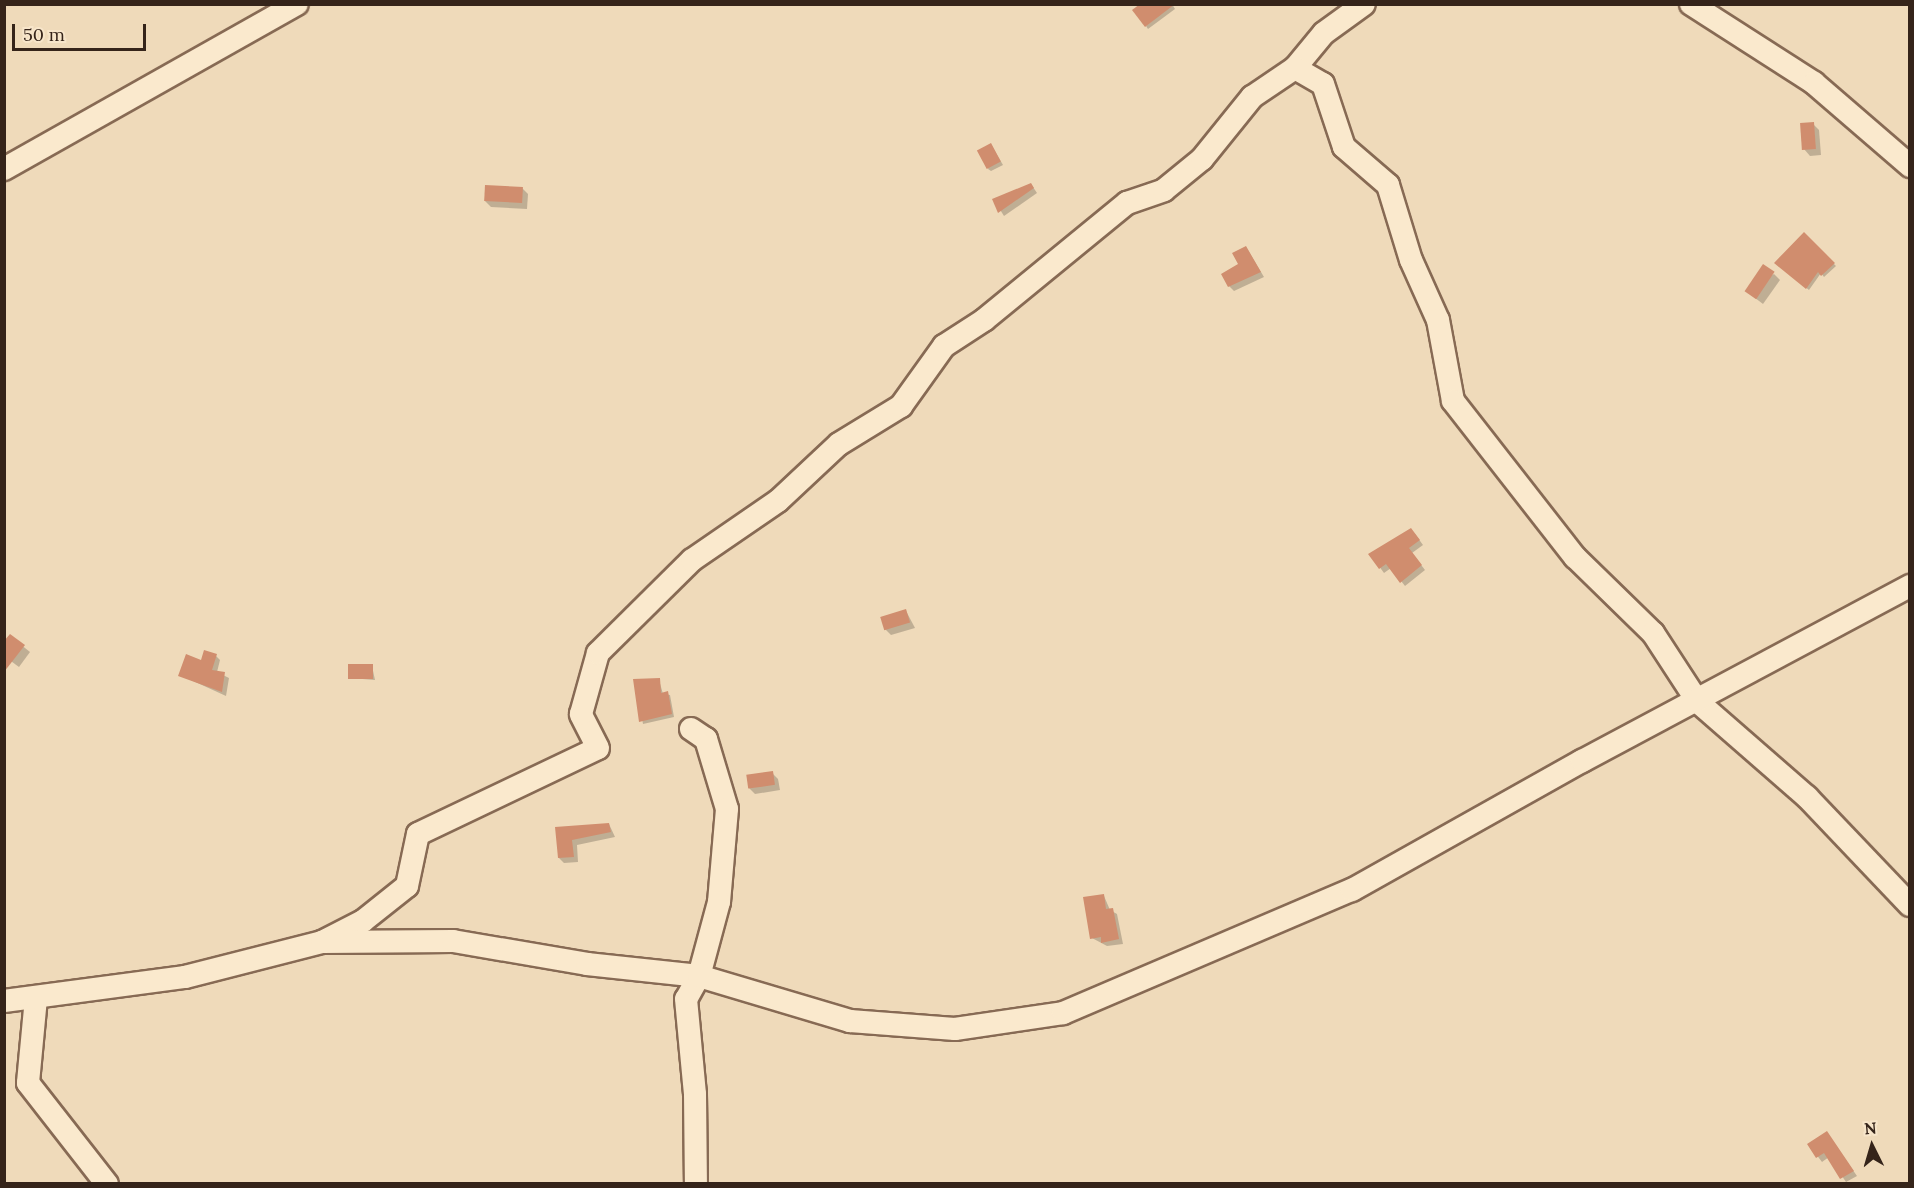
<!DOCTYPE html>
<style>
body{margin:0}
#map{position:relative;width:1914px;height:1188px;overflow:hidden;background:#efdaba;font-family:Lora,serif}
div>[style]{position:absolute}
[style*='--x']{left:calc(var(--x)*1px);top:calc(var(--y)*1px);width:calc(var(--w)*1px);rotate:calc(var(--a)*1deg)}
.shadow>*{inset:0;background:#0003}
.building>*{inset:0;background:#d08d6e;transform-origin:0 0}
.roads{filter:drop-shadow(2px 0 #876a54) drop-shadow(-2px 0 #876a54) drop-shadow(0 2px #876a54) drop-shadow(0 -2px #876a54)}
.minor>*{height:22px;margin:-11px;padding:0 11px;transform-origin:11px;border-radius:11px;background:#fae9cd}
span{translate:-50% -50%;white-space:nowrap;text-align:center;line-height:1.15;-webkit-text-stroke:4.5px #f7e5ca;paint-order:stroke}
.frame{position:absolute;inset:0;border:6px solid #35241a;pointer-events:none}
.north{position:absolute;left:1842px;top:1116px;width:60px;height:60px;-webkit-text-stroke:4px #f7e5ca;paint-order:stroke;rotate:355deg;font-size:16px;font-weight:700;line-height:24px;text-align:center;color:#35241a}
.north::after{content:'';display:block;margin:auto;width:21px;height:27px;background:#35241a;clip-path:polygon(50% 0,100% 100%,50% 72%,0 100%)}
.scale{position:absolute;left:12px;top:24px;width:134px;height:27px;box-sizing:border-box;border:3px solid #35241a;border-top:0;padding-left:8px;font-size:18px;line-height:21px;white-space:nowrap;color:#35241a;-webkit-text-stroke:4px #f7e5ca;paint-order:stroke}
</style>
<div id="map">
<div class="shadow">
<i style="clip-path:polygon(1172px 4px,1175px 9px,1148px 29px,1146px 26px)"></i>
<i style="clip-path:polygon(1813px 124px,1819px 130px,1821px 155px,1810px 156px,1804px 149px)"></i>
<i style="clip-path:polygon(993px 148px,1003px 165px,991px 171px,988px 169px)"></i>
<i style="clip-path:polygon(1031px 184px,1037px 193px,1004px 216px,994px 200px)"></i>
<i style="clip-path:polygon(522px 188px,528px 194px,527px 209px,491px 207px,485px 201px)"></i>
<i style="clip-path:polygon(1804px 234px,1836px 266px,1824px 277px,1821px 273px,1809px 290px,1779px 266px)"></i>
<i style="clip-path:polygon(1246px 247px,1264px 277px,1234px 291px,1229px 286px)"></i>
<i style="clip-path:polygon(1774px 274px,1780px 280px,1763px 304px,1746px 291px)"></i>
<i style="clip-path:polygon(1415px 534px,1423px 545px,1412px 553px,1425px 570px,1405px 586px,1391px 568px,1384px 573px,1370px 554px)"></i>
<i style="clip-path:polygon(906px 611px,915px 628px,891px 635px,885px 629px)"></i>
<i style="clip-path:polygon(10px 636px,30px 652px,19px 667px,4px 656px)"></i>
<i style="clip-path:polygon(216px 656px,220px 660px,217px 672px,229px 678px,226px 696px,180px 675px)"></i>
<i style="clip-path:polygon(372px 666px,375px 680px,350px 678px)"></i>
<i style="clip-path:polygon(659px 680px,663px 694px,670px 695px,674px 717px,643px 724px,635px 681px)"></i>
<i style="clip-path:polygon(772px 773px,778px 779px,780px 790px,755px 794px,749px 788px)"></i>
<i style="clip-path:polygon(609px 824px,615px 837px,577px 845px,578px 862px,564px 863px,559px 858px,556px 829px)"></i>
<i style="clip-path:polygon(1104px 896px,1110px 910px,1117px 914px,1123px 944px,1107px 946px,1092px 938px)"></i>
<i style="clip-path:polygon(1827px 1133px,1857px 1176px,1846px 1182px,1829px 1157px,1822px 1162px,1809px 1145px)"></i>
</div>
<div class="building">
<i style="clip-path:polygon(1140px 4px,1175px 4px,1145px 27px,1132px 10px)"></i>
<i style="left:1814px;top:122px;width:27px;height:14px;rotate:86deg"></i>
<i style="left:991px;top:143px;width:21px;height:16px;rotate:62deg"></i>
<i style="clip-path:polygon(1031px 183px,1034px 188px,998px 213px,992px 199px)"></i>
<i style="left:485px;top:185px;width:38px;height:16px;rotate:3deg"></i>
<i style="clip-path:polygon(1804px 232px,1835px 263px,1821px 276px,1818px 272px,1806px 289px,1774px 263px)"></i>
<i style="clip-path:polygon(1246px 246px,1261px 272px,1228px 287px,1221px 274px,1238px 264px,1232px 253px)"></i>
<i style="left:1763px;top:264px;width:14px;height:33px;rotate:34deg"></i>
<i style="clip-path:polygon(1411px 528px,1420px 540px,1409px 548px,1422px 565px,1400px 583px,1386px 564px,1379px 569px,1368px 554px)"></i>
<i style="left:906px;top:609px;width:14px;height:27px;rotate:73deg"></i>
<i style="clip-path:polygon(10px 634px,25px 645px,4px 672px,4px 641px)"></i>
<i style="clip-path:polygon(204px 650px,217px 654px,212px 670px,225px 672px,222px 692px,178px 676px,186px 654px,201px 660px)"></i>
<i style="left:348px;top:664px;width:25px;height:15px"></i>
<i style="clip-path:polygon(660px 678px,661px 693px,668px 691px,672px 714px,639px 722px,633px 679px)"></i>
<i style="left:773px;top:771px;width:14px;height:27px;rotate:82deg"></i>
<i style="clip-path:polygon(609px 823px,611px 832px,572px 840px,574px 857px,558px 858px,555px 827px)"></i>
<i style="clip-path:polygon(1104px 894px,1106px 909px,1113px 908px,1119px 939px,1101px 943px,1101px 937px,1090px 939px,1083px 897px)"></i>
<i style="clip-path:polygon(1827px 1131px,1854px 1171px,1840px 1179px,1824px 1153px,1816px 1158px,1807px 1144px)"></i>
</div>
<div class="roads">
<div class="minor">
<i style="--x:1691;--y:4;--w:146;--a:32.7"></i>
<i style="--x:1814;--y:83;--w:127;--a:40.8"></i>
<i style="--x:1295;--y:68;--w:45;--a:-50.4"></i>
<i style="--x:1324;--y:33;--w:49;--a:-35.9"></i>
<i style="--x:4;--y:169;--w:336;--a:-29.4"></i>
<i style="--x:691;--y:729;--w:18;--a:34"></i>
<i style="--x:706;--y:739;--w:73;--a:73.3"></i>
<i style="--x:727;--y:809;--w:93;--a:94.9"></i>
<i style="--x:719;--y:902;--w:77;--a:105.1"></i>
<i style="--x:699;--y:976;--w:26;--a:119"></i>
<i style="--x:686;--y:999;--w:95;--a:84.6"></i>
<i style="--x:695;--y:1094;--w:90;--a:89.4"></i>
<i style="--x:322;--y:942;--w:46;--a:-27.1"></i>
<i style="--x:363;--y:921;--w:56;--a:-38.5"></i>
<i style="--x:407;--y:886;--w:53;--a:-78.1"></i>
<i style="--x:418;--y:834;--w:199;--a:-25.5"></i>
<i style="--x:598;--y:748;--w:38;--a:-117"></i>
<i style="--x:581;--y:714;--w:63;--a:-74.4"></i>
<i style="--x:598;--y:653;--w:132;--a:-44.7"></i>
<i style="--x:692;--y:560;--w:104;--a:-34.5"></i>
<i style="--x:778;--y:501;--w:83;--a:-43.1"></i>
<i style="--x:839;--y:444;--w:73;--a:-31.5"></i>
<i style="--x:901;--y:406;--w:74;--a:-54.4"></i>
<i style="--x:944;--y:346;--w:48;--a:-33"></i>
<i style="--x:984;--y:320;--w:185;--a:-39.3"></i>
<i style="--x:1127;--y:203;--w:39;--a:-19"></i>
<i style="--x:1164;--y:190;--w:49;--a:-39.2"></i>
<i style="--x:1202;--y:159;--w:80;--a:-51.1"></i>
<i style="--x:1252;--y:97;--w:52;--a:-34"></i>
<i style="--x:1295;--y:68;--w:32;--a:30"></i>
<i style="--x:1323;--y:84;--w:66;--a:71.6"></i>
<i style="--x:1344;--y:147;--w:58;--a:40.8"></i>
<i style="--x:1388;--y:185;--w:78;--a:73"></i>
<i style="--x:1411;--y:260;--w:66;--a:65.8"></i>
<i style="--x:1438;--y:320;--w:82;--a:79.5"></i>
<i style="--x:1453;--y:401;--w:198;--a:52"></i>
<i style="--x:1575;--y:557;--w:109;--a:44.3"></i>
<i style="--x:1653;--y:633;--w:82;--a:56.9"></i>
<i style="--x:1698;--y:702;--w:145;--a:41.1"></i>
<i style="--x:1807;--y:797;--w:149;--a:46.4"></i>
<i style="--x:36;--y:998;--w:85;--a:95.4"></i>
<i style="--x:28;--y:1083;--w:128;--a:52"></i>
<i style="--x:4;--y:1001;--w:183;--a:-7.6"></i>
<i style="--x:185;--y:977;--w:141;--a:-14.3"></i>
<i style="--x:322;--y:942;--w:131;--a:-0.4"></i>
<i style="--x:453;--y:941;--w:136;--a:9.7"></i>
<i style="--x:587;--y:964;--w:113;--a:6.1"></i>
<i style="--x:699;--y:976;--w:158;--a:16.6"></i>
<i style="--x:850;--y:1021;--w:105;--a:4.4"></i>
<i style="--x:955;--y:1029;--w:109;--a:-8.4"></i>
<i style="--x:1063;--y:1013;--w:314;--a:-23.1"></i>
<i style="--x:1352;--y:890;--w:264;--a:-29.3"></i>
<i style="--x:1582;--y:761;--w:372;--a:-28.1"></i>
</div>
</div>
<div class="frame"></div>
<div class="north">N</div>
<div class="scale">50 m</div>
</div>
